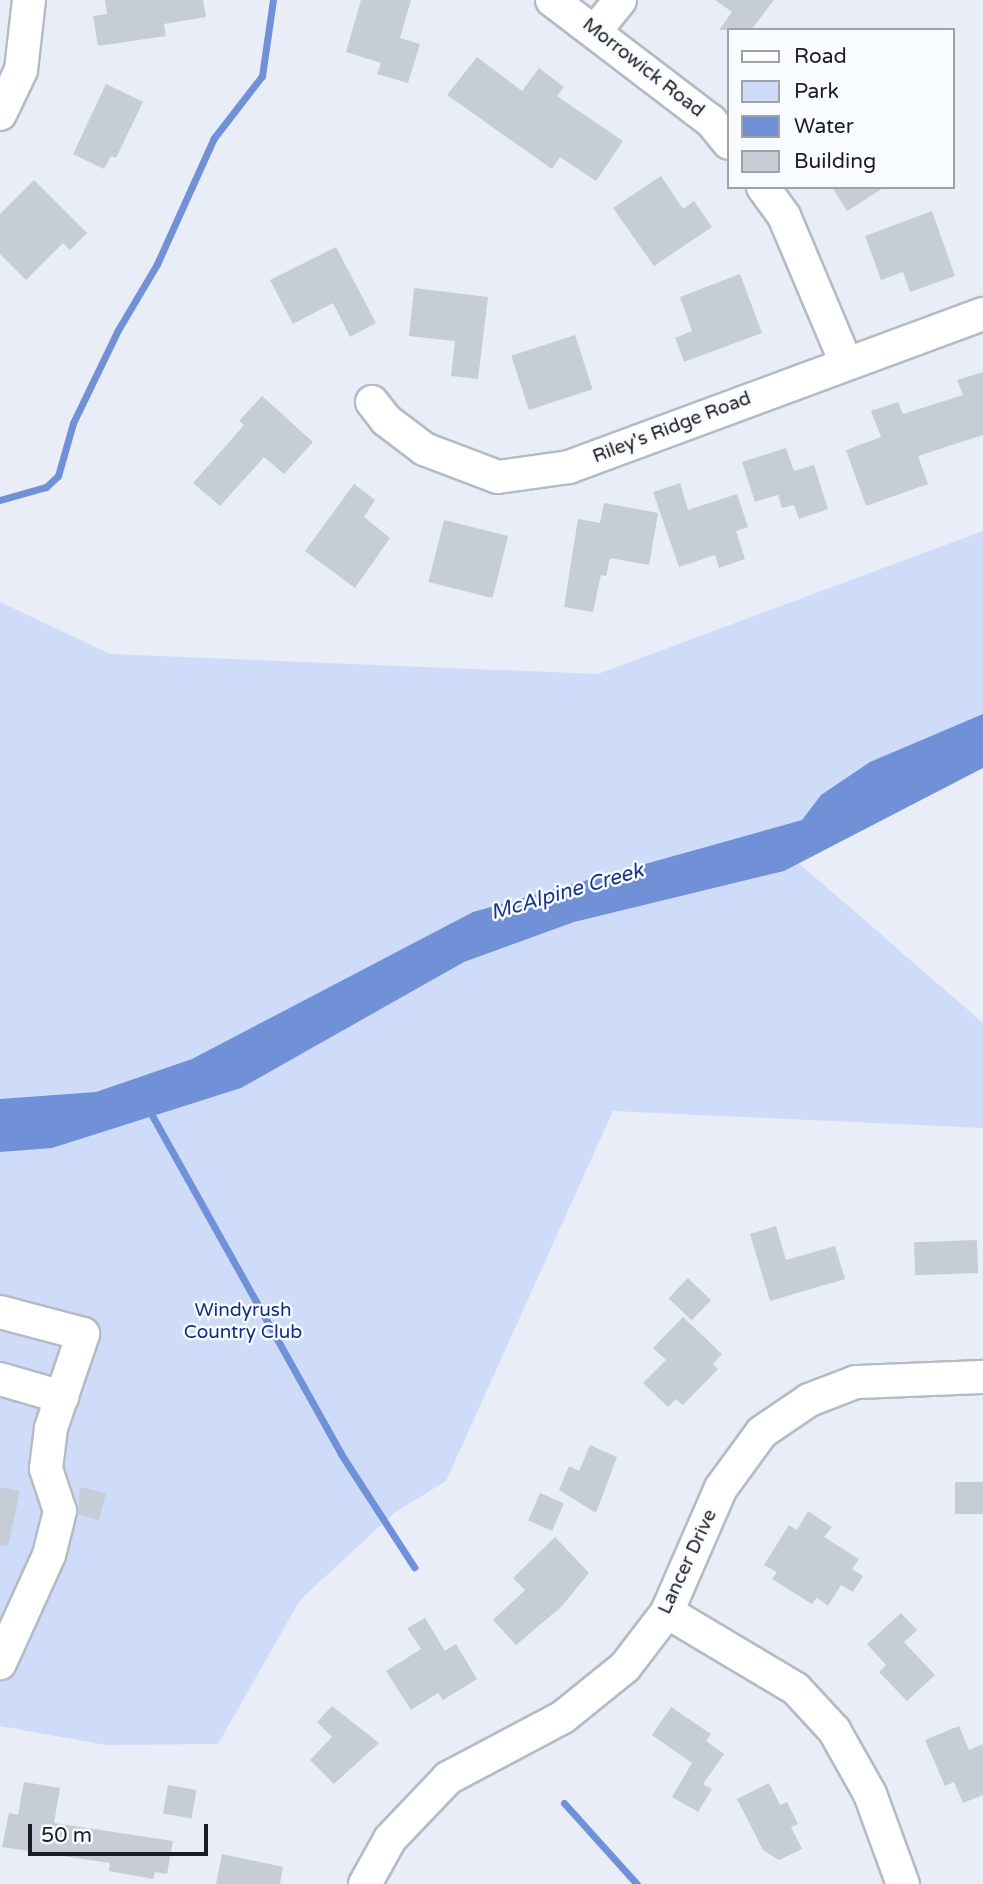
<!DOCTYPE html>
<style>
body{margin:0}
#map{position:relative;width:983px;height:1884px;overflow:hidden;background:#e8edf8;font-family:"Varela Round",sans-serif}
div>[style]{position:absolute}
[style*='--x']{left:calc(var(--x)*1px);top:calc(var(--y)*1px);width:calc(var(--w)*1px);rotate:calc(var(--a)*1deg)}
.green>*{inset:0;background:#cedcf9}
.water>*{inset:0;background:#7091d8}
.stream>*{height:7px;margin:-3.5px;padding:0 3.5px;transform-origin:3.5px;border-radius:3.5px;background:#7091d8}
.building>*{inset:0;background:#c7cdd7;transform-origin:0 0}
.roads{filter:drop-shadow(2px 0 #b5bbc5) drop-shadow(-2px 0 #b5bbc5) drop-shadow(0 2px #b5bbc5) drop-shadow(0 -2px #b5bbc5)}
.minor>*{height:32px;margin:-16px;padding:0 16px;transform-origin:16px;border-radius:16px;background:#fff}
span{translate:-50% -50%;white-space:nowrap;text-align:center;line-height:1.15;-webkit-text-stroke:5px #f8fbff;paint-order:stroke}
.street-label{font-size:19px;color:#1b1d21}
.park-label{font-size:19px;color:#112f81}
.water-label{font-size:21px;color:#173688;font-style:italic}
.legend{position:absolute;left:727px;top:28px;width:228px;height:161px;box-sizing:border-box;background:#f8fbff;border:2px solid #a0a2a6;margin:0;padding:9px 12px;list-style:none;font-size:21px;color:#1b1d21}
.legend li{display:flex;align-items:center;gap:14px;height:35px}
.legend b{width:35px;border:2px solid #a0a2a6}
.scale{position:absolute;left:28px;top:1824px;width:180px;height:32px;box-sizing:border-box;border:4px solid #1b1d21;border-top:0;padding-left:9px;font-size:21px;line-height:24px;white-space:nowrap;color:#1b1d21;-webkit-text-stroke:5px #f8fbff;paint-order:stroke}
</style>
<div id="map">
<div class="green">
<i style="clip-path:polygon(983px 531px,983px 738px,786px 852px,983px 1023px,983px 1128px,613px 1111px,446px 1481px,394px 1513px,300px 1600px,218px 1744px,106px 1745px,0 1726px,0 602px,110px 654px,598px 674px)"></i>
</div>
<div class="water">
<i style="clip-path:polygon(983px 714px,983px 768px,784px 871px,574px 922px,464px 962px,241px 1088px,52px 1148px,0 1152px,0 1099px,96px 1092px,192px 1059px,473px 912px,802px 820px,821px 795px,870px 762px)"></i>
</div>
<div class="stream">
<i style="--x:0;--y:500;--w:48;--a:-15.8"></i>
<i style="--x:46;--y:487;--w:16;--a:-43"></i>
<i style="--x:58;--y:476;--w:55;--a:-74.2"></i>
<i style="--x:73;--y:423;--w:103;--a:-64.2"></i>
<i style="--x:118;--y:330;--w:77;--a:-59.4"></i>
<i style="--x:157;--y:264;--w:138;--a:-65.7"></i>
<i style="--x:214;--y:138;--w:78;--a:-52.3"></i>
<i style="--x:262;--y:76;--w:77;--a:-81.8"></i>
<i style="--x:149;--y:1110;--w:394;--a:60.8"></i>
<i style="--x:341;--y:1454;--w:135;--a:57.1"></i>
<i style="--x:564;--y:1803;--w:109;--a:48"></i>
</div>
<div class="building">
<i style="clip-path:polygon(105px 0,203px 0,206px 17px,164px 24px,166px 36px,98px 46px,93px 16px,107px 14px)"></i>
<i style="clip-path:polygon(361px 0,411px 0,400px 38px,420px 44px,408px 83px,377px 74px,381px 63px,346px 52px)"></i>
<i style="clip-path:polygon(715px 0,774px 0,751px 30px,719px 30px,732px 12px)"></i>
<i style="clip-path:polygon(477px 57px,522px 91px,539px 68px,564px 87px,557px 96px,623px 141px,596px 181px,560px 157px,552px 169px,447px 95px)"></i>
<i style="clip-path:polygon(106px 84px,143px 102px,116px 158px,111px 156px,104px 169px,73px 154px)"></i>
<i style="clip-path:polygon(661px 176px,683px 209px,694px 201px,712px 227px,654px 266px,613px 208px)"></i>
<i style="clip-path:polygon(34px 180px,87px 233px,70px 250px,63px 243px,26px 280px,0 254px,0 214px)"></i>
<i style="clip-path:polygon(832px 187px,885px 187px,847px 211px)"></i>
<i style="clip-path:polygon(932px 211px,955px 276px,910px 292px,903px 272px,881px 280px,865px 236px)"></i>
<i style="clip-path:polygon(336px 247px,376px 323px,350px 337px,333px 303px,293px 324px,270px 280px)"></i>
<i style="clip-path:polygon(740px 274px,762px 333px,684px 362px,675px 338px,692px 331px,680px 297px)"></i>
<i style="clip-path:polygon(414px 288px,488px 297px,478px 379px,451px 376px,455px 341px,409px 336px)"></i>
<i style="left:575px;top:335px;width:57px;height:67px;rotate:72deg"></i>
<i style="clip-path:polygon(983px 372px,983px 435px,918px 456px,928px 484px,866px 506px,846px 450px,881px 437px,871px 411px,898px 402px,903px 414px,963px 395px,957px 380px)"></i>
<i style="clip-path:polygon(262px 396px,313px 442px,284px 474px,264px 457px,220px 506px,193px 483px,244px 425px,239px 421px)"></i>
<i style="clip-path:polygon(786px 448px,794px 471px,814px 465px,828px 509px,799px 519px,794px 505px,782px 508px,778px 495px,755px 502px,742px 462px)"></i>
<i style="clip-path:polygon(680px 483px,688px 510px,737px 494px,748px 527px,736px 531px,745px 559px,719px 568px,715px 555px,679px 567px,653px 492px)"></i>
<i style="clip-path:polygon(354px 484px,375px 500px,364px 517px,390px 538px,355px 588px,305px 551px)"></i>
<i style="clip-path:polygon(604px 503px,658px 513px,649px 565px,610px 558px,606px 576px,601px 575px,593px 612px,564px 607px,578px 519px,600px 523px)"></i>
<i style="left:444px;top:520px;width:66px;height:64px;rotate:14deg"></i>
<i style="clip-path:polygon(776px 1226px,786px 1260px,835px 1246px,845px 1279px,770px 1301px,750px 1234px)"></i>
<i style="left:977px;top:1240px;width:33px;height:63px;rotate:88deg"></i>
<i style="left:688px;top:1278px;width:32px;height:28px;rotate:44deg"></i>
<i style="clip-path:polygon(683px 1317px,722px 1354px,713px 1364px,718px 1369px,683px 1405px,676px 1399px,668px 1407px,643px 1383px,666px 1360px,653px 1348px)"></i>
<i style="clip-path:polygon(590px 1445px,617px 1457px,596px 1513px,559px 1490px,569px 1466px,579px 1471px)"></i>
<i style="left:955px;top:1482px;width:28px;height:32px"></i>
<i style="clip-path:polygon(0 1487px,20px 1491px,8px 1546px,0 1545px)"></i>
<i style="clip-path:polygon(80px 1487px,106px 1493px,99px 1520px,78px 1514px)"></i>
<i style="left:540px;top:1493px;width:26px;height:30px;rotate:23deg"></i>
<i style="clip-path:polygon(808px 1511px,832px 1527px,824px 1537px,859px 1559px,852px 1569px,863px 1576px,853px 1592px,841px 1585px,828px 1606px,817px 1598px,812px 1604px,772px 1579px,777px 1572px,764px 1565px,789px 1525px,797px 1530px)"></i>
<i style="clip-path:polygon(555px 1537px,589px 1573px,561px 1607px,516px 1645px,493px 1620px,525px 1590px,513px 1578px)"></i>
<i style="clip-path:polygon(901px 1613px,917px 1630px,904px 1642px,935px 1675px,907px 1701px,879px 1672px,886px 1665px,867px 1644px)"></i>
<i style="clip-path:polygon(425px 1618px,445px 1651px,456px 1644px,477px 1679px,443px 1700px,438px 1693px,411px 1710px,386px 1671px,421px 1649px,407px 1628px)"></i>
<i style="clip-path:polygon(332px 1706px,379px 1743px,334px 1784px,310px 1760px,332px 1737px,317px 1722px)"></i>
<i style="clip-path:polygon(671px 1707px,711px 1734px,706px 1741px,724px 1754px,703px 1784px,712px 1789px,698px 1812px,672px 1797px,692px 1763px,652px 1735px)"></i>
<i style="clip-path:polygon(959px 1726px,969px 1750px,983px 1744px,983px 1795px,963px 1803px,954px 1782px,945px 1786px,925px 1740px)"></i>
<i style="clip-path:polygon(24px 1782px,60px 1788px,54px 1823px,173px 1841px,167px 1874px,155px 1872px,153px 1879px,109px 1871px,110px 1863px,2px 1847px,9px 1813px,18px 1815px)"></i>
<i style="clip-path:polygon(769px 1783px,780px 1805px,787px 1802px,798px 1824px,791px 1827px,802px 1849px,779px 1860px,763px 1850px,737px 1799px)"></i>
<i style="left:168px;top:1785px;width:29px;height:29px;rotate:10deg"></i>
<i style="clip-path:polygon(222px 1854px,283px 1867px,280px 1884px,216px 1884px)"></i>
</div>
<div class="roads">
<div class="minor">
<i style="--x:552;--y:0;--w:200;--a:37.3"></i>
<i style="--x:711;--y:121;--w:28;--a:51"></i>
<i style="--x:596;--y:30;--w:38;--a:-51"></i>
<i style="--x:0;--y:114;--w:49;--a:-64.5"></i>
<i style="--x:21;--y:70;--w:70;--a:-83.5"></i>
<i style="--x:763;--y:187;--w:36;--a:54"></i>
<i style="--x:784;--y:216;--w:160;--a:67.1"></i>
<i style="--x:372;--y:402;--w:23;--a:52"></i>
<i style="--x:386;--y:420;--w:48;--a:37.3"></i>
<i style="--x:424;--y:449;--w:79;--a:20.7"></i>
<i style="--x:498;--y:477;--w:72;--a:-8"></i>
<i style="--x:569;--y:467;--w:441;--a:-20.3"></i>
<i style="--x:0;--y:1312;--w:86;--a:14.8"></i>
<i style="--x:83;--y:1334;--w:99;--a:108.8"></i>
<i style="--x:51;--y:1428;--w:41;--a:97"></i>
<i style="--x:46;--y:1469;--w:44;--a:71.6"></i>
<i style="--x:60;--y:1511;--w:45;--a:104"></i>
<i style="--x:49;--y:1555;--w:119;--a:114.4"></i>
<i style="--x:0;--y:1379;--w:65;--a:16.2"></i>
<i style="--x:667;--y:1612;--w:150;--a:30.8"></i>
<i style="--x:796;--y:1689;--w:56;--a:47.2"></i>
<i style="--x:834;--y:1730;--w:73;--a:60.6"></i>
<i style="--x:870;--y:1794;--w:96;--a:69.9"></i>
<i style="--x:365;--y:1884;--w:51;--a:-60.9"></i>
<i style="--x:390;--y:1839;--w:84;--a:-46.4"></i>
<i style="--x:448;--y:1778;--w:130;--a:-27.9"></i>
<i style="--x:563;--y:1717;--w:80;--a:-38.9"></i>
<i style="--x:625;--y:1667;--w:69;--a:-52.6"></i>
<i style="--x:667;--y:1612;--w:135;--a:-66.5"></i>
<i style="--x:721;--y:1488;--w:69;--a:-53.8"></i>
<i style="--x:762;--y:1432;--w:57;--a:-34.2"></i>
<i style="--x:809;--y:1400;--w:50;--a:-21"></i>
<i style="--x:856;--y:1382;--w:127;--a:-2.3"></i>
</div>
</div>
<div class="street-label">
<span style="left:643px;top:68px;rotate:38deg">Morrowick Road</span>
<span style="left:672px;top:428px;rotate:-21deg">Riley's Ridge Road</span>
<span style="left:688px;top:1562px;rotate:-65deg">Lancer Drive</span>
</div>
<div class="park-label">
<span style="left:243px;top:1322px">Windyrush<br>Country Club</span>
</div>
<div class="water-label">
<span style="left:567px;top:892px;rotate:-16deg">McAlpine Creek</span>
</div>
<ul class="legend">
<li><b style="height:9px;background:#fff"></b>Road</li>
<li><b style="height:19px;background:#cedcf9"></b>Park</li>
<li><b style="height:19px;background:#7091d8"></b>Water</li>
<li><b style="height:19px;background:#c7cdd7"></b>Building</li>
</ul>
<div class="scale">50 m</div>
</div>
